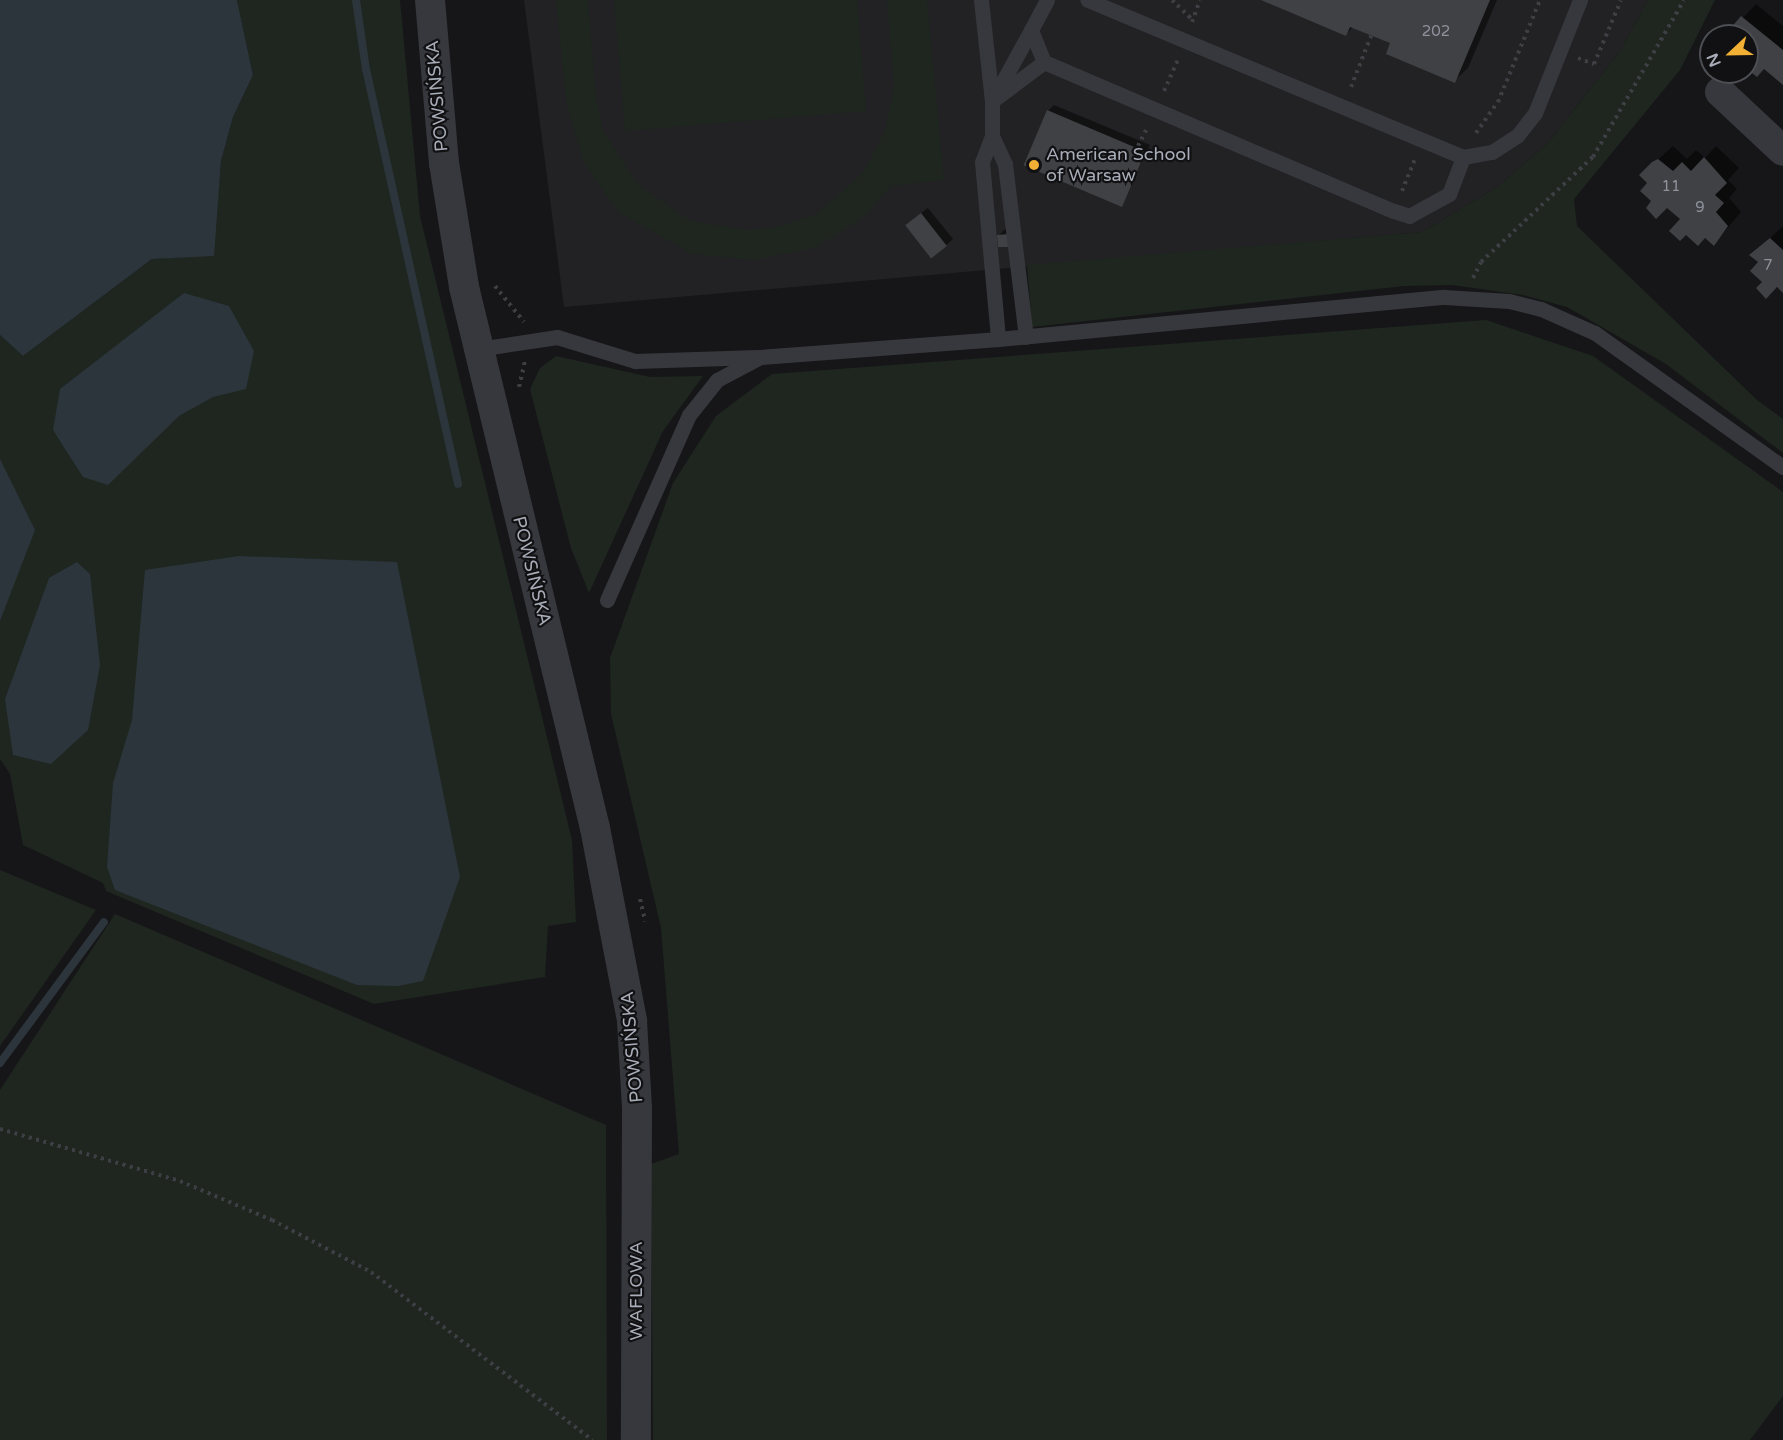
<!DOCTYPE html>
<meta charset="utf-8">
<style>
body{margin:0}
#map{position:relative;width:1783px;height:1440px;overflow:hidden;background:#161618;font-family:"Varela Round",sans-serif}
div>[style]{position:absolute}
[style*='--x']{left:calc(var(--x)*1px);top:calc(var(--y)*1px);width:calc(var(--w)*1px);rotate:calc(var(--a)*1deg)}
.built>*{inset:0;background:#222225}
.green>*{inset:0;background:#1e261f}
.water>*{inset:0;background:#2c353c}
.shadow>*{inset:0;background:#0007}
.stream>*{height:8px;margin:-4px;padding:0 4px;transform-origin:4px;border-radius:4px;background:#2c353c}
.building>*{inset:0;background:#404145;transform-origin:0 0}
.path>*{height:4px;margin-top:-2px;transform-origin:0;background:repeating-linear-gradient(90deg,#3d3f44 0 3px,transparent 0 7.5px)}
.service>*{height:15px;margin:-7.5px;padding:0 7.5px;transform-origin:7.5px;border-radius:7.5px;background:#37383d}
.minor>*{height:30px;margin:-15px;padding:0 15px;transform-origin:15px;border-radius:15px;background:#37383d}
.dots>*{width:16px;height:16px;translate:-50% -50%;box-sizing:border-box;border:3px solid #111113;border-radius:50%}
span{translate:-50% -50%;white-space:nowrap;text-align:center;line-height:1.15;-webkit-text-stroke:4.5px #111113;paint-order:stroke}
.number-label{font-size:15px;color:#8e929b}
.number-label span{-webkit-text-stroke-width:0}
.street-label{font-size:18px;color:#a8adb8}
.poi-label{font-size:18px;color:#a8adb8}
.left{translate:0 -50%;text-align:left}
.north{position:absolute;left:1699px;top:24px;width:60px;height:60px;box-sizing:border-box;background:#111113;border:2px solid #4d4f55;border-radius:50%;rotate:248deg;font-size:16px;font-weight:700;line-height:24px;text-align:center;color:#a8adb8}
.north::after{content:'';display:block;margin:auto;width:21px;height:27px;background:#f2b134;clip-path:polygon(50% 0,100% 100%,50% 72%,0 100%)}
</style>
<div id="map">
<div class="built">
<i style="clip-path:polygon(524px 0,1648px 0,1620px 51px,1547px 144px,1497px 187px,1422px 232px,564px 307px)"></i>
</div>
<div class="green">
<i style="clip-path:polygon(237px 0,400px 0,420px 216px,572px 840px,576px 922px,548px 926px,545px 977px,374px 1004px,106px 891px,103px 883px,23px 845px,10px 774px,0 759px,0 335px,23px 356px,152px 259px,213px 255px,221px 161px,233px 117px,253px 75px)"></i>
<i style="clip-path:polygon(556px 0,588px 0,596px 98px,603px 131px,638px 185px,691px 221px,747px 230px,776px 227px,815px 215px,863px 173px,885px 131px,894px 87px,887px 0,927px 0,944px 180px,891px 186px,865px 216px,815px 248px,754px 260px,692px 254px,620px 213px,583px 162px,566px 100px)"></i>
<i style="clip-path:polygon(614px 0,857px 0,866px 111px,625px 131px)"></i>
<i style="clip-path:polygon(1648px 0,1715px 0,1680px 70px,1574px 199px,1577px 226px,1757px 400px,1783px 419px,1783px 453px,1666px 364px,1567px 307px,1523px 295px,1452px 285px,1404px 286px,1032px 327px,1027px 265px,1422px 232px,1497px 187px,1547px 144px,1620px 51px)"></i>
<i style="clip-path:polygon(1486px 320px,1593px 356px,1783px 492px,1783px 1396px,1750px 1440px,653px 1440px,651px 1164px,679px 1154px,661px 928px,611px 714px,610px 658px,673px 483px,716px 416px,772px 374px)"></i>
<i style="clip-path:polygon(556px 356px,650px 377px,703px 376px,663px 431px,589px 593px,571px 548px,530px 389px,540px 368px)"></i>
<i style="clip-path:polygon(0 870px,96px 910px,0 1046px)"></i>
<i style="clip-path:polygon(115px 914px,606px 1125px,607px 1440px,0 1440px,0 1090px)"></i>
</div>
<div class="water">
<i style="clip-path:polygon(0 0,237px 0,253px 75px,233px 117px,221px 161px,214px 256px,152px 259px,23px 356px,0 335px)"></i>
<i style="clip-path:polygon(184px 293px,229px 306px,254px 351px,246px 389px,213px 397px,179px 416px,108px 485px,83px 477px,53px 430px,60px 389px)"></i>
<i style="clip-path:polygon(0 459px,35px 530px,0 621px)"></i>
<i style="clip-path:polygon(239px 556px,397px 562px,460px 877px,423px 981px,398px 986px,357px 985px,115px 890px,107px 867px,113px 783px,132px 720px,145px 570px)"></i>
<i style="clip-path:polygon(77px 562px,90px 574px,100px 665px,88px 730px,51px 764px,13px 755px,5px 699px,49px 578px)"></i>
</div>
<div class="shadow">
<i style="clip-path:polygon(1265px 0,1497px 0,1468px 68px,1454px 81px,1395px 37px,1354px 26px,1345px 35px)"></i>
<i style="clip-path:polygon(1756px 4px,1783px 26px,1783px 83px,1764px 68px,1747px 67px,1747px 36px,1726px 36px)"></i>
<i style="clip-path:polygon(1054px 105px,1150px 145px,1121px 205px,1048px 111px)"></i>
<i style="clip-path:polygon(1673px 146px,1687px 159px,1696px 150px,1705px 158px,1716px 146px,1739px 168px,1728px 180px,1737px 189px,1729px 198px,1741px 212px,1714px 244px,1668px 206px,1653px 201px,1650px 183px,1641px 175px)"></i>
<i style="clip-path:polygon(928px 208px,953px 239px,932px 257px,913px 219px)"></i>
<i style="clip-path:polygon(1783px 226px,1783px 291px,1764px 282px,1760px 262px,1752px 255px)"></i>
<i style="clip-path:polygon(1005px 229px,1015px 229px,1008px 246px,999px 235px)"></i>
</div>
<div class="stream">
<i style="--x:356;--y:0;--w:70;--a:81.8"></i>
<i style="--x:366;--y:69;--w:425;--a:77.5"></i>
<i style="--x:0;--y:1063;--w:175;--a:-53.6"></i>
</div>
<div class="building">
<i style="clip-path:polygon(1261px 0,1490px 0,1455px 83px,1386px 54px,1390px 43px,1350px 27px,1346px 36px)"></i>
<i style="clip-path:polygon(1741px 16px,1783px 50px,1783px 85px,1764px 69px,1757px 77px,1747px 69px,1747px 36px,1724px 36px)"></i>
<i style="left:1047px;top:110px;width:107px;height:60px;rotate:23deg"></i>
<i style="clip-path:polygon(1704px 157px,1727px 183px,1715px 195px,1724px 203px,1716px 212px,1728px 226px,1714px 246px,1705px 238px,1698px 246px,1686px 235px,1680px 241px,1669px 231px,1680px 219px,1667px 208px,1656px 219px,1646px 208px,1651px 201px,1640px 191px,1647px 183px,1639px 175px,1652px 162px,1658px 159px,1673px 171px,1682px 162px,1691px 171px)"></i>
<i style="left:921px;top:213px;width:42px;height:20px;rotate:52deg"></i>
<i style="clip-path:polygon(1009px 234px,1009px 247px,998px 247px,997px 235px)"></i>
<i style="clip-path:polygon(1770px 238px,1783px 250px,1783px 293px,1777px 287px,1766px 299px,1756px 288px,1762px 282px,1750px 271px,1758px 262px,1749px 255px)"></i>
</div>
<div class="path">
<i style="--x:1172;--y:0;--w:28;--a:44"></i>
<i style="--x:1192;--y:22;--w:23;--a:-70"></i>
<i style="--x:1578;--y:58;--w:17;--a:21"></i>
<i style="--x:1594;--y:64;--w:69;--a:-67.1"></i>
<i style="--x:1351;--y:87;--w:55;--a:-68.6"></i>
<i style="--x:1164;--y:91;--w:34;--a:-66"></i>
<i style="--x:1476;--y:133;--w:38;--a:-55"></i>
<i style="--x:1498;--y:102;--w:110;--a:-67.6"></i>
<i style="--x:1138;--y:146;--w:20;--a:-63"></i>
<i style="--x:1402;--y:191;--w:35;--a:-68"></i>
<i style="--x:1473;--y:278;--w:18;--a:-63"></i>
<i style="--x:1481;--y:262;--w:154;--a:-43.2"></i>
<i style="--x:1593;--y:157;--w:181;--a:-59.9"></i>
<i style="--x:495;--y:286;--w:46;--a:51.1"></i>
<i style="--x:519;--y:387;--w:26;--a:-77"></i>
<i style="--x:640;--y:899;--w:23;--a:77"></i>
<i style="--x:0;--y:1129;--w:187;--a:16.1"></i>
<i style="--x:180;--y:1181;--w:100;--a:23"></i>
<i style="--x:272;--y:1220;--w:112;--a:27.7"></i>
<i style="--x:371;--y:1272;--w:278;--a:37.2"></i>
</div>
<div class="service">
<i style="--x:981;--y:0;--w:103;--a:83.8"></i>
<i style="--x:992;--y:102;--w:34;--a:90"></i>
<i style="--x:992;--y:136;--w:28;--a:111"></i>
<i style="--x:982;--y:162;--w:178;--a:84.8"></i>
<i style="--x:1047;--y:0;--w:34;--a:118"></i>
<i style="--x:1031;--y:30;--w:35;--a:68"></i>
<i style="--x:1044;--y:62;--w:380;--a:23.1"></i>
<i style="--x:1394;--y:211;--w:16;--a:18"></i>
<i style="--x:1409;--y:216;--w:46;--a:-28.8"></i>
<i style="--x:1449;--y:194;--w:40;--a:-69"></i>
<i style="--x:1463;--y:157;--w:407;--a:-157.3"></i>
<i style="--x:996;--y:98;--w:60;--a:-36.9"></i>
<i style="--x:992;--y:101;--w:81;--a:-61.2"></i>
<i style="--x:992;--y:136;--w:31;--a:65"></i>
<i style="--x:1005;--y:164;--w:174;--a:83.1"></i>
<i style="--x:1463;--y:157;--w:29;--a:-10"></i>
<i style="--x:1492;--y:152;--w:30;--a:-33"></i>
<i style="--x:1517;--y:136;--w:29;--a:-52"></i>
<i style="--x:1535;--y:113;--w:122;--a:-68.3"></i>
<i style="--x:478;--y:349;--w:80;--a:-8.6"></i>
<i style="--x:557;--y:337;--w:82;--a:17.1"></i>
<i style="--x:635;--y:361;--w:122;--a:-1.9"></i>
<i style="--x:607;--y:600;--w:202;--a:-66.1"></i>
<i style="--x:689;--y:415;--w:45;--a:-51.3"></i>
<i style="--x:717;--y:380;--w:49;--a:-28.1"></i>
<i style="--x:760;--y:357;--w:239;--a:-4.3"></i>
<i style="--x:998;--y:339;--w:448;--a:-5.4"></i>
<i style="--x:1444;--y:297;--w:65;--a:3.5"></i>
<i style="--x:1509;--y:301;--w:33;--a:14"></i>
<i style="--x:1541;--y:309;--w:59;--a:24"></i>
<i style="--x:1595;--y:333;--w:231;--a:35.5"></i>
</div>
<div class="minor">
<i style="--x:430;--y:0;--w:164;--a:85.1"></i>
<i style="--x:444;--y:163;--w:126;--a:80.8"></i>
<i style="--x:464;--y:287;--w:557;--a:76.39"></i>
<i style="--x:595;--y:828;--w:197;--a:79.1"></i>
<i style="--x:632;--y:1021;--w:88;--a:86.7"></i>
<i style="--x:637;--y:1109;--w:331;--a:90.2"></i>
<i style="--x:1720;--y:92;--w:86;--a:43.1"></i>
</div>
<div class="dots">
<i style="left:1034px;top:165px;background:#f2b134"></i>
</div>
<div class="number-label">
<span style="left:1436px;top:32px">202</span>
<span style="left:1671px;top:187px">11</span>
<span style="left:1700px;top:208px">9</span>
<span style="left:1768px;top:266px">7</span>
</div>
<div class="street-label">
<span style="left:437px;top:96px;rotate:-95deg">POWSIŃSKA</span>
<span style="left:532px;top:571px;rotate:76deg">POWSIŃSKA</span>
<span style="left:632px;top:1047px;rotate:-95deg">POWSIŃSKA</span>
<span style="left:636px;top:1291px;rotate:-90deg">WAFLOWA</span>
</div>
<div class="poi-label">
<span class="left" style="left:1046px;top:165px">American School<br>of Warsaw</span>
</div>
<div class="north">N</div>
</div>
